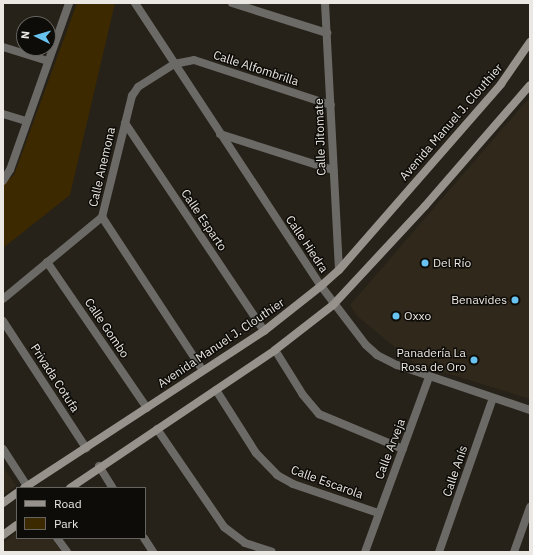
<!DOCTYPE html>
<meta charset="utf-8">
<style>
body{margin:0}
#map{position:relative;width:533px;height:555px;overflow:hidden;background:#262219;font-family:"IBM Plex Sans",sans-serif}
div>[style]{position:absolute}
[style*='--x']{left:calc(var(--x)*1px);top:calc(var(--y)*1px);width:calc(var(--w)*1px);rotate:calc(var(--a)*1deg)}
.built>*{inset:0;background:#30281a}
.green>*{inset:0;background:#3c2900}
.minor>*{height:8px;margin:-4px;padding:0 4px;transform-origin:4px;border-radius:4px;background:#6c6a66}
.tertiary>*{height:8px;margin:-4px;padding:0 4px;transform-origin:4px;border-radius:4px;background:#6c6a66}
.secondary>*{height:8px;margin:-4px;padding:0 4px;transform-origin:4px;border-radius:4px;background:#97938c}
.dots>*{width:11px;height:11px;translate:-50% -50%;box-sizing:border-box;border:2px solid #0e0c08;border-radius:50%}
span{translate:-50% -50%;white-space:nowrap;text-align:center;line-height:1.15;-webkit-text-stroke:3px #0e0c08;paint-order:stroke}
.street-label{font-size:12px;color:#ebe7e2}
.poi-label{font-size:12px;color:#ebe7e2}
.left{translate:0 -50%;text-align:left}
.right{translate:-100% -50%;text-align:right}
.frame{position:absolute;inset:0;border:4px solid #ebe7e2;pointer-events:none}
.legend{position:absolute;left:16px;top:487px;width:130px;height:52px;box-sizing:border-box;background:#0e0c08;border:1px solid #66645f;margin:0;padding:5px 7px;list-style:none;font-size:12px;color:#ebe7e2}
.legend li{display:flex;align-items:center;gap:8px;height:20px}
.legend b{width:20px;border:1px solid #66645f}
.north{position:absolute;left:16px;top:16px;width:40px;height:40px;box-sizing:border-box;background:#0e0c08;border:1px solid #66645f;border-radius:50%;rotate:275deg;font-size:11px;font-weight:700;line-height:16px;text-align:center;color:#ebe7e2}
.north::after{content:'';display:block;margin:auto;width:14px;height:18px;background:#69c3f1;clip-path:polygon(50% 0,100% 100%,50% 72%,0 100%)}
</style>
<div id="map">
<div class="built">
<i style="clip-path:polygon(530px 97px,530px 399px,414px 363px,357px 316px,350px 305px)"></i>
<i style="clip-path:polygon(3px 466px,16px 486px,3px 495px)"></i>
<i style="clip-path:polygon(17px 532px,17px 538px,52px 538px,61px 552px,3px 552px,3px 543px)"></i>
</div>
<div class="green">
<i style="clip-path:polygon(77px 3px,115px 3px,70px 195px,3px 248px,3px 185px,14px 175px)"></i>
</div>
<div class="minor">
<i style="--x:135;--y:3;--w:339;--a:56.7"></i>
<i style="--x:232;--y:3;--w:100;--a:17.5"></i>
<i style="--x:325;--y:3;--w:267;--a:87"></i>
<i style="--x:3;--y:47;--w:47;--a:17.3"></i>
<i style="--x:3;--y:114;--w:24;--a:17"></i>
<i style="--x:125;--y:123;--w:250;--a:56.2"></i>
<i style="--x:220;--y:134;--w:119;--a:17.7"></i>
<i style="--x:3;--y:181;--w:13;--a:-58"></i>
<i style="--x:10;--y:170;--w:177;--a:-70.5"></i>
<i style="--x:102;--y:217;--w:182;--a:56.7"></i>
<i style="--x:47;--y:262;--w:177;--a:55.6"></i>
<i style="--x:3;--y:299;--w:129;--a:-39.6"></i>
<i style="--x:102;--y:217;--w:125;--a:-76.1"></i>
<i style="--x:132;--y:96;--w:11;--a:-56"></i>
<i style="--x:138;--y:87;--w:43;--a:-32.6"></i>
<i style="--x:174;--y:64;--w:20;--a:-11"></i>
<i style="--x:194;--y:60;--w:144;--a:18.2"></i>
<i style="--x:3;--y:321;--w:152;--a:56.8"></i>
<i style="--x:275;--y:350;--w:53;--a:58.1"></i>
<i style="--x:303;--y:395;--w:25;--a:50"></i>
<i style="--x:319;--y:414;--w:91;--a:22.6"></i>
<i style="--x:216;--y:390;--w:75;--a:57.6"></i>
<i style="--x:256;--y:453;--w:30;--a:46"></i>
<i style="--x:277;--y:475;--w:18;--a:29"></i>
<i style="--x:293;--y:484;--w:90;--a:18.8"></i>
<i style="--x:157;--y:429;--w:119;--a:55.6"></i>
<i style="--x:224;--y:527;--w:26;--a:37"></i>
<i style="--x:245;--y:543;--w:28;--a:18"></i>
<i style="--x:3;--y:449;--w:44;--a:57"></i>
<i style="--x:99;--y:466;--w:26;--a:58"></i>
<i style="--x:57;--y:538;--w:17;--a:54"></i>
<i style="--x:144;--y:538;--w:17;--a:57"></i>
<i style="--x:365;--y:552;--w:186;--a:-69.9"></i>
<i style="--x:439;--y:552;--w:163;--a:-70.7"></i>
<i style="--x:514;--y:552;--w:48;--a:-70.4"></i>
</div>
<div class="tertiary">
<i style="--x:321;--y:286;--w:74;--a:52.7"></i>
<i style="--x:366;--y:345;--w:15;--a:42"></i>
<i style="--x:377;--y:355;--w:22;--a:27"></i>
<i style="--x:397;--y:365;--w:140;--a:18.7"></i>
</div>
<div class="secondary">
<i style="--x:24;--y:488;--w:287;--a:-33.2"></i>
<i style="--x:264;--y:331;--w:73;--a:-38.3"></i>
<i style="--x:321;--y:286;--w:24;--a:-42"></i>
<i style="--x:339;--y:270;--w:247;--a:-48.9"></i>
<i style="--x:501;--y:84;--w:51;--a:-55.4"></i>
<i style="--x:70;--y:488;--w:247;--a:-33.9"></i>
<i style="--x:275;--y:350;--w:73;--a:-37.8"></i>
<i style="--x:333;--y:305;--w:135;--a:-47.1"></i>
<i style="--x:425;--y:206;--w:160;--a:-49"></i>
<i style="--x:3;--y:503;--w:17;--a:-36"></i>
<i style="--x:3;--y:535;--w:17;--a:-36"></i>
</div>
<div class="dots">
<i style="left:425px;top:263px;background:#69c3f1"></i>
<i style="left:515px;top:300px;background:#69c3f1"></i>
<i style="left:396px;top:316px;background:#69c3f1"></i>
<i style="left:474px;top:360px;background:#69c3f1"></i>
</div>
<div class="street-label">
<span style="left:256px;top:68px;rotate:18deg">Calle Alfombrilla</span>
<span style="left:451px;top:122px;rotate:-49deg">Avenida Manuel J. Clouthier</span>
<span style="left:320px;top:137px;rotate:-92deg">Calle Jitomate</span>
<span style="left:102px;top:167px;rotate:-77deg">Calle Anemona</span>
<span style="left:204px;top:220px;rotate:56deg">Calle Esparto</span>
<span style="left:307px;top:244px;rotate:56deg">Calle Hiedra</span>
<span style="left:107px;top:328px;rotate:56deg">Calle Gombo</span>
<span style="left:221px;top:343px;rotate:-34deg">Avenida Manuel J. Clouthier</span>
<span style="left:55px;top:378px;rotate:57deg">Privada Cotufa</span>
<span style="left:390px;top:449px;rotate:-69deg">Calle Arveja</span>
<span style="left:455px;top:471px;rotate:-71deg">Calle Anís</span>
<span style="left:327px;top:482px;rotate:20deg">Calle Escarola</span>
</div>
<div class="poi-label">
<span class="left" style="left:433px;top:263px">Del Río</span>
<span class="right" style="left:507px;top:300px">Benavides</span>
<span class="left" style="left:404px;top:316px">Oxxo</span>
<span class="right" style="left:466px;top:360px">Panadería La<br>Rosa de Oro</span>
</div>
<div class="frame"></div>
<ul class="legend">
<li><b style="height:5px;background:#97938c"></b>Road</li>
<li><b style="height:11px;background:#3c2900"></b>Park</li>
</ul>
<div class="north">N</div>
</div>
